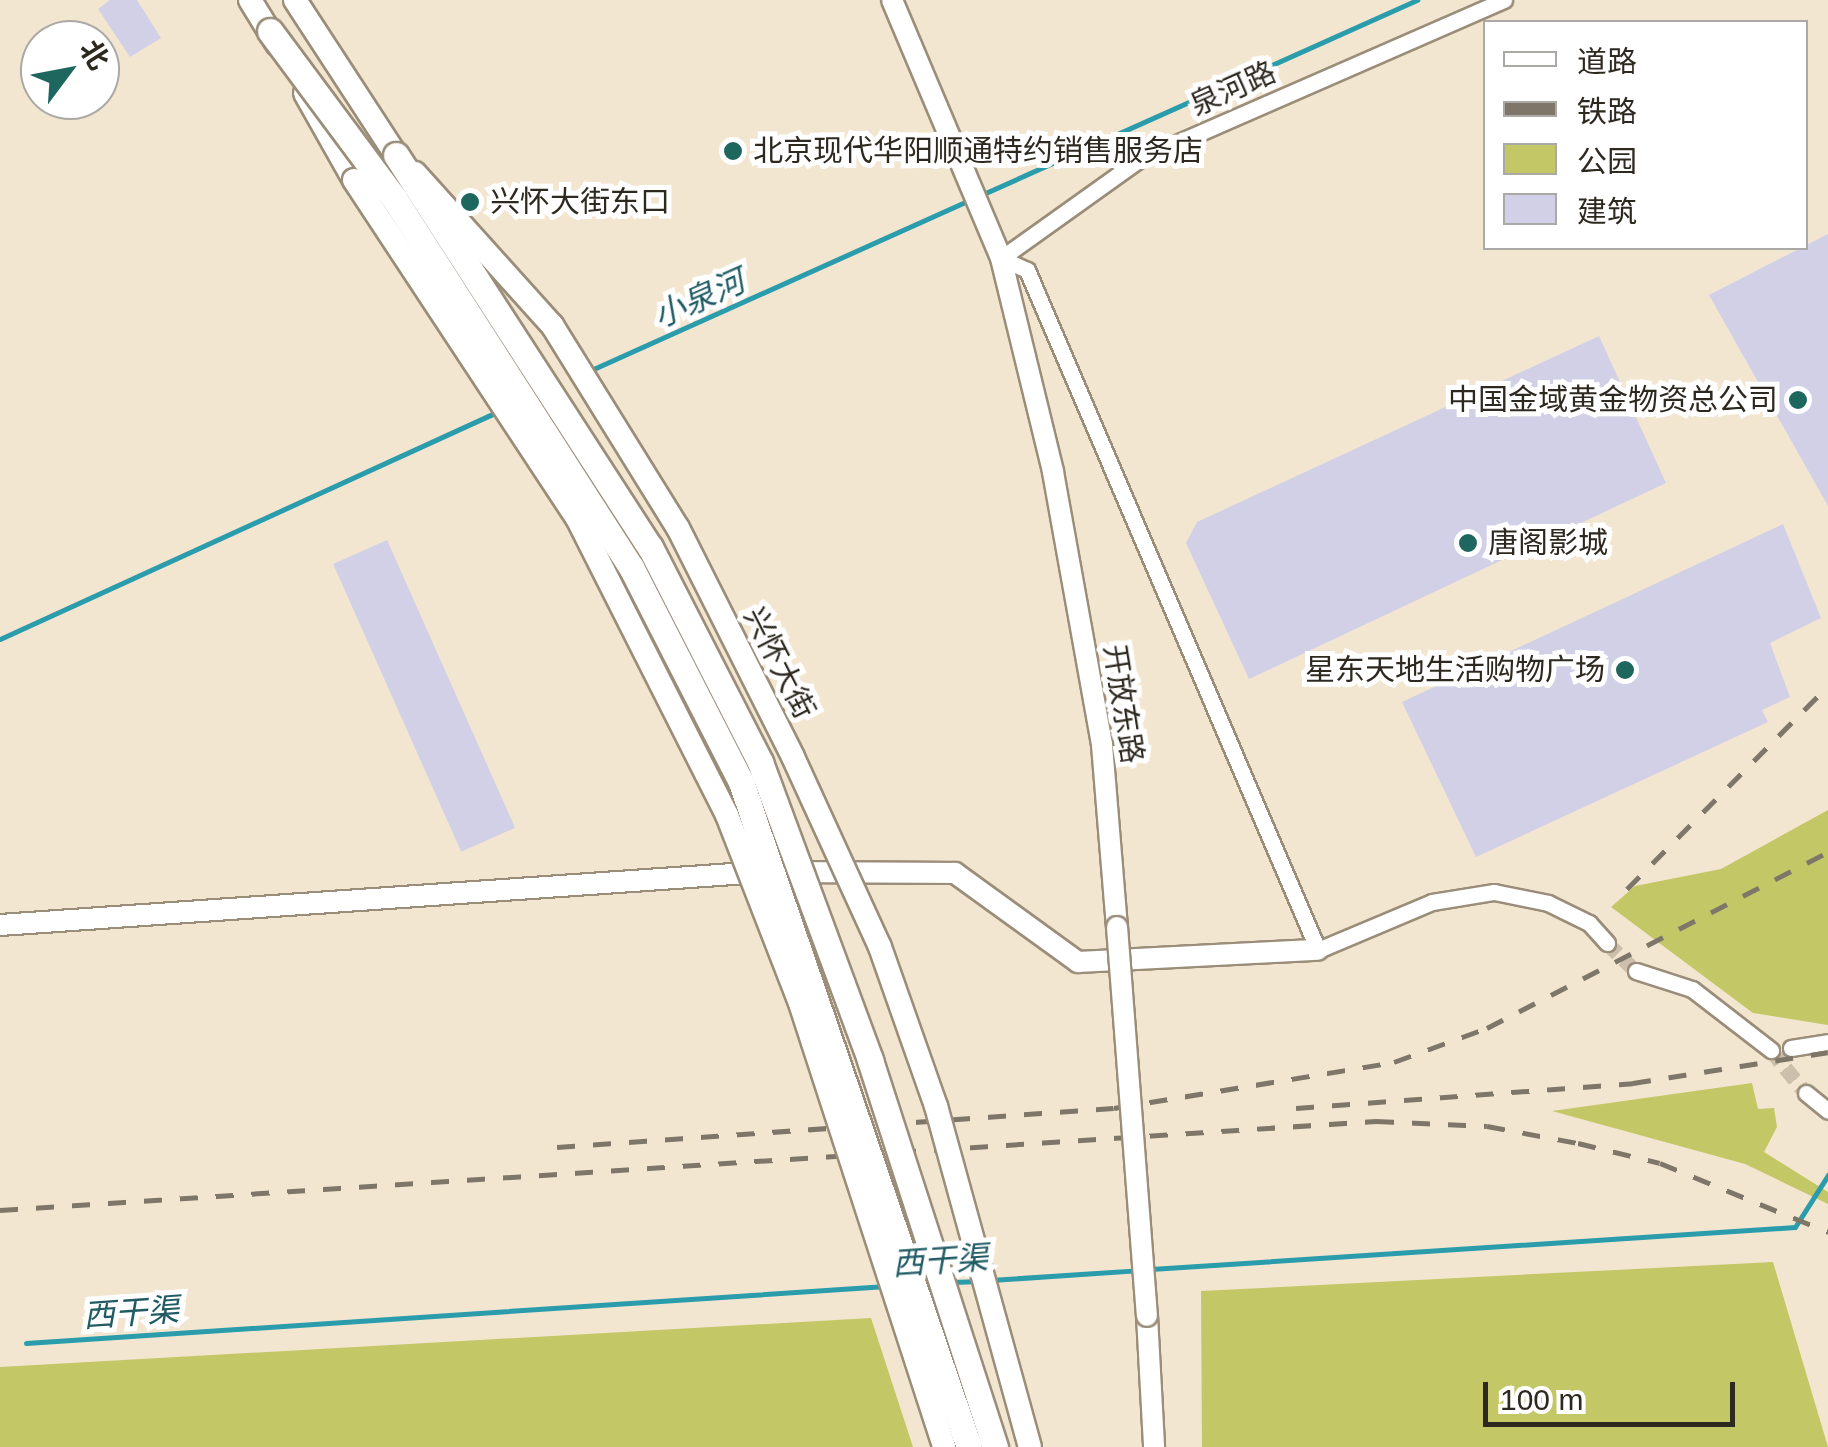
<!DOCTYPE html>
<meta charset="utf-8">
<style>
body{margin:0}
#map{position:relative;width:1828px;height:1447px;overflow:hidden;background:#f3e6d0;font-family:Arial,"Noto Sans SC",sans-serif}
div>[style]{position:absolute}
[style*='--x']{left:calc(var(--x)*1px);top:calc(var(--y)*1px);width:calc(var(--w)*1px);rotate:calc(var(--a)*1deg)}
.green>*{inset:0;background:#c3c766}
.stream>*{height:5px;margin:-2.5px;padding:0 2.5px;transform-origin:2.5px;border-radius:2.5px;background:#2a9cab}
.building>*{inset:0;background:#d1d0e7;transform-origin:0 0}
.minor-tunnel>*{height:15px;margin-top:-7.5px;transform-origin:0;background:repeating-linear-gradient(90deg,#ccc0ad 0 15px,transparent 0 23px)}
.roads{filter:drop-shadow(2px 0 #9a8d79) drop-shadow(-2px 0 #9a8d79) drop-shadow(0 2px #9a8d79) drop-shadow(0 -2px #9a8d79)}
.minor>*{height:15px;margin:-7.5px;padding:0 7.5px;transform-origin:7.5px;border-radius:7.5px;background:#fff}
.tertiary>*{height:20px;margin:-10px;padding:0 10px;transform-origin:10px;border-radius:10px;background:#fff}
.secondary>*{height:22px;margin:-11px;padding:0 11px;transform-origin:11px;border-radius:11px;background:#fff}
.rail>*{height:5px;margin-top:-2.5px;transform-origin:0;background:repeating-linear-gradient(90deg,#7e7668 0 18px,transparent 0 36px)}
.bridges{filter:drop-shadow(2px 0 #9a8d79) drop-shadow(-2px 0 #9a8d79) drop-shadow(0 2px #9a8d79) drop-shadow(0 -2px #9a8d79)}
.tertiary-bridge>*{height:20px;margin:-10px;padding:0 10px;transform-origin:10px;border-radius:10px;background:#fff}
.secondary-bridge>*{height:22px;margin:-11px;padding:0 11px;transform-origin:11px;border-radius:11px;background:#fff}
.trunk-bridge>*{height:25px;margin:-12.5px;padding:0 12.5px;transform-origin:12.5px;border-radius:12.5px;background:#fff}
.dots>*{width:28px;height:28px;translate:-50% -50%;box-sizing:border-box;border:5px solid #fff;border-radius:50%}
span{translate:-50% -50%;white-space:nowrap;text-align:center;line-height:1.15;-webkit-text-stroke:10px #fff;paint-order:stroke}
.street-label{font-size:30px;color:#2e2920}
.poi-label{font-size:30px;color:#2e2920}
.left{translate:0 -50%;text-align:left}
.right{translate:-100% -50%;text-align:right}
.water-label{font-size:32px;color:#205b64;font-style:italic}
.legend{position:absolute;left:1483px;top:20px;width:325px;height:230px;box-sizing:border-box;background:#fff;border:2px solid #aba9a6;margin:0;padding:12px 18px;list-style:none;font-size:30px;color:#2e2920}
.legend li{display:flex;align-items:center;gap:20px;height:50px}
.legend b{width:50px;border:2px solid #aba9a6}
.north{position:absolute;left:20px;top:20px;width:100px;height:100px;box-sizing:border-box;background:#fff;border:2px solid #aba9a6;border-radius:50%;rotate:58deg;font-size:28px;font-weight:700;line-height:40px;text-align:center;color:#2e2920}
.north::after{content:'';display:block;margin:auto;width:35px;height:45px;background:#1e675e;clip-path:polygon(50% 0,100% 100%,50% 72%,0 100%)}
.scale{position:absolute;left:1483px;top:1382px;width:252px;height:45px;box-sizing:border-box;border:5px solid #2e2920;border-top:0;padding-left:12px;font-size:30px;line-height:35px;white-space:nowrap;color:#2e2920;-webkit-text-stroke:8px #fff;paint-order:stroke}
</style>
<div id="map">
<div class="green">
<i style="clip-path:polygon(1828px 810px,1828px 1025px,1753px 1013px,1611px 907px,1635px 886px,1721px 869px)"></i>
<i style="clip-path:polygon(1752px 1083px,1758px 1109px,1774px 1108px,1777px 1127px,1764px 1152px,1828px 1192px,1828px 1204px,1745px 1164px,1552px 1111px)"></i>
<i style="clip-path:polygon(1773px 1262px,1828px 1447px,1202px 1447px,1201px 1291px)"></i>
<i style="clip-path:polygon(871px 1318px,913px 1447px,0 1447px,0 1367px)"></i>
</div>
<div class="stream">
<i style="--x:981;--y:195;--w:478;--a:-24.1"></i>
<i style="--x:589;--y:371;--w:419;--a:-24.2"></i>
<i style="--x:0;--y:639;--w:546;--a:-24.55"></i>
<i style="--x:1151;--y:1269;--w:645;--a:-3.73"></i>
<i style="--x:1795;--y:1227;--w:62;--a:-57.6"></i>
<i style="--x:991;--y:1280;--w:149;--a:-3.8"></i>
<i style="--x:951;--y:1282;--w:24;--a:-2"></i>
<i style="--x:26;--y:1343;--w:862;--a:-3.79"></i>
</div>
<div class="building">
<i style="clip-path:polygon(110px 0,137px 0,161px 38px,130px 57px,98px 9px)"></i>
<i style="clip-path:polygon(1828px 234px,1828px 506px,1709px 295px)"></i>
<i style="clip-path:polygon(1599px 336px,1666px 483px,1249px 679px,1186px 543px,1197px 522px)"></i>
<i style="clip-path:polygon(1783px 524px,1821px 618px,1770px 643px,1790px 697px,1762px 710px,1768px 722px,1476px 857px,1402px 702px)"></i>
<i style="left:387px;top:540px;width:315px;height:59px;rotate:66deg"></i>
</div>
<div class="minor-tunnel">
<i style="--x:1607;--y:943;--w:40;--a:44"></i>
<i style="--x:1771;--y:1050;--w:55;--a:50.9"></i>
</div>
<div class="roads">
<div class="minor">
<i style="--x:1504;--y:0;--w:397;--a:156.4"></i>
<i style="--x:1140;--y:159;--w:171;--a:144.5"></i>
<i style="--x:1001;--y:258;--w:29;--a:25"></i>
<i style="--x:1027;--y:270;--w:740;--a:66.83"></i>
<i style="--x:1318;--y:950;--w:124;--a:-22.8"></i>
<i style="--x:1432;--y:902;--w:63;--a:-9.2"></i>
<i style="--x:1494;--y:892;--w:55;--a:11.5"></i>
<i style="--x:1548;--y:903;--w:46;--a:26"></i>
<i style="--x:1589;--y:923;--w:27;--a:48"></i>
<i style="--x:1636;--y:971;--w:59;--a:17.8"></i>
<i style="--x:1692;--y:989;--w:100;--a:37.7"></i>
<i style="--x:1791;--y:1048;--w:37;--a:-9"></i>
<i style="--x:1806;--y:1093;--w:28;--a:39"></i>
</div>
<div class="tertiary">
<i style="--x:892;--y:0;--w:280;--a:67.1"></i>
<i style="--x:1001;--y:258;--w:220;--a:76.3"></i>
<i style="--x:1053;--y:472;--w:277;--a:79.8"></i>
<i style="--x:1102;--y:745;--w:183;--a:85.3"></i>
<i style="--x:790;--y:872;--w:165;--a:0.3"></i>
<i style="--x:955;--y:873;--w:152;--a:35.9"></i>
<i style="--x:1078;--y:962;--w:240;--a:-2.9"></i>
<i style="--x:0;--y:925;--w:763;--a:-3.98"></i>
<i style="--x:1147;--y:1316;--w:131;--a:86.9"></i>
</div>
<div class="secondary">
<i style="--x:250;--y:0;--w:52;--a:58.5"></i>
<i style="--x:295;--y:0;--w:185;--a:56.9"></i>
<i style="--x:305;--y:93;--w:100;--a:60.6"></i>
</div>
</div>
<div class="rail">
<i style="--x:1627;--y:889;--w:286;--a:-45.3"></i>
<i style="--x:1296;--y:1108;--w:338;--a:-4.2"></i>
<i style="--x:1633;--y:1083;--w:197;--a:-9"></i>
<i style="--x:557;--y:1147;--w:558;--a:-4.01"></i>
<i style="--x:1114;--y:1108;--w:284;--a:-9.3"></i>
<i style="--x:1394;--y:1062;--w:99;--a:-20.1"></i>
<i style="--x:1487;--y:1028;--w:384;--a:-27.3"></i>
<i style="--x:0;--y:1210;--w:1379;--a:-3.7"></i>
<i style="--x:1376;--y:1121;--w:111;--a:2.6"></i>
<i style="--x:1487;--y:1126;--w:93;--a:10.6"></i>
<i style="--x:1578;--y:1143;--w:84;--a:13.7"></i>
<i style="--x:1660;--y:1163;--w:182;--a:22.3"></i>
</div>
<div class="bridges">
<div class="tertiary-bridge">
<i style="--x:1117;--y:927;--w:390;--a:85.6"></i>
</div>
<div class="secondary-bridge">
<i style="--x:415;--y:173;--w:205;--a:48"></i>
<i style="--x:552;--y:325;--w:239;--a:58.2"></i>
<i style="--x:678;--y:528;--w:256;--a:63.3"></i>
<i style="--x:793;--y:757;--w:209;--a:65.4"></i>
<i style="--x:880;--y:947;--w:169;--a:70.6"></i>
<i style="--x:936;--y:1106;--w:354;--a:74.6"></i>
<i style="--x:354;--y:180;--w:405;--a:56.6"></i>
<i style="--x:577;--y:518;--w:333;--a:63.2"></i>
<i style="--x:727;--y:815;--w:202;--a:68.8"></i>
<i style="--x:800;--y:1003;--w:467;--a:72"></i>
</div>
<div class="trunk-bridge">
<i style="--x:270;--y:31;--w:208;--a:53.4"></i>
<i style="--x:394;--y:198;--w:439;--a:57.3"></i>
<i style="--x:631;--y:567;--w:242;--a:62.9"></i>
<i style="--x:741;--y:782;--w:703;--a:71.08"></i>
<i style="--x:396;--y:155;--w:467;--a:57.1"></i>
<i style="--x:650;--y:547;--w:242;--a:62.9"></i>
<i style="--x:760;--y:762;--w:318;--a:69.7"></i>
<i style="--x:870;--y:1060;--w:407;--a:72.1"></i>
</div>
</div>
<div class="dots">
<i style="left:733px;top:151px;background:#1e675e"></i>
<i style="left:470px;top:202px;background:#1e675e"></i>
<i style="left:1798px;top:400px;background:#1e675e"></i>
<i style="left:1468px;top:543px;background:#1e675e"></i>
<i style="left:1625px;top:670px;background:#1e675e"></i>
</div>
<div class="street-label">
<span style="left:1233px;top:89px;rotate:-24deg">泉河路</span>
<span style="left:779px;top:663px;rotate:63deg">兴怀大街</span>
<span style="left:1123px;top:704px;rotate:81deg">开放东路</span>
</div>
<div class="poi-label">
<span class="left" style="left:753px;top:151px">北京现代华阳顺通特约销售服务店</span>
<span class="left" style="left:490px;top:202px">兴怀大街东口</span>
<span class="right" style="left:1778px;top:400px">中国金域黄金物资总公司</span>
<span class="left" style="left:1488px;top:543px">唐阁影城</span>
<span class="right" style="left:1605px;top:670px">星东天地生活购物广场</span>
</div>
<div class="water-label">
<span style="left:699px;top:299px;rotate:-24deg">小泉河</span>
<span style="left:940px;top:1261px;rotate:-4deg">西干渠</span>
<span style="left:131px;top:1313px;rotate:-4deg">西干渠</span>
</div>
<ul class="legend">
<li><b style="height:12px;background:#fff"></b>道路</li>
<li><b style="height:12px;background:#7e7668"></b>铁路</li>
<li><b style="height:28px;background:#c3c766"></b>公园</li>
<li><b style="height:28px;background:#d1d0e7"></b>建筑</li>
</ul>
<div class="north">北</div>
<div class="scale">100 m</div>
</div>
